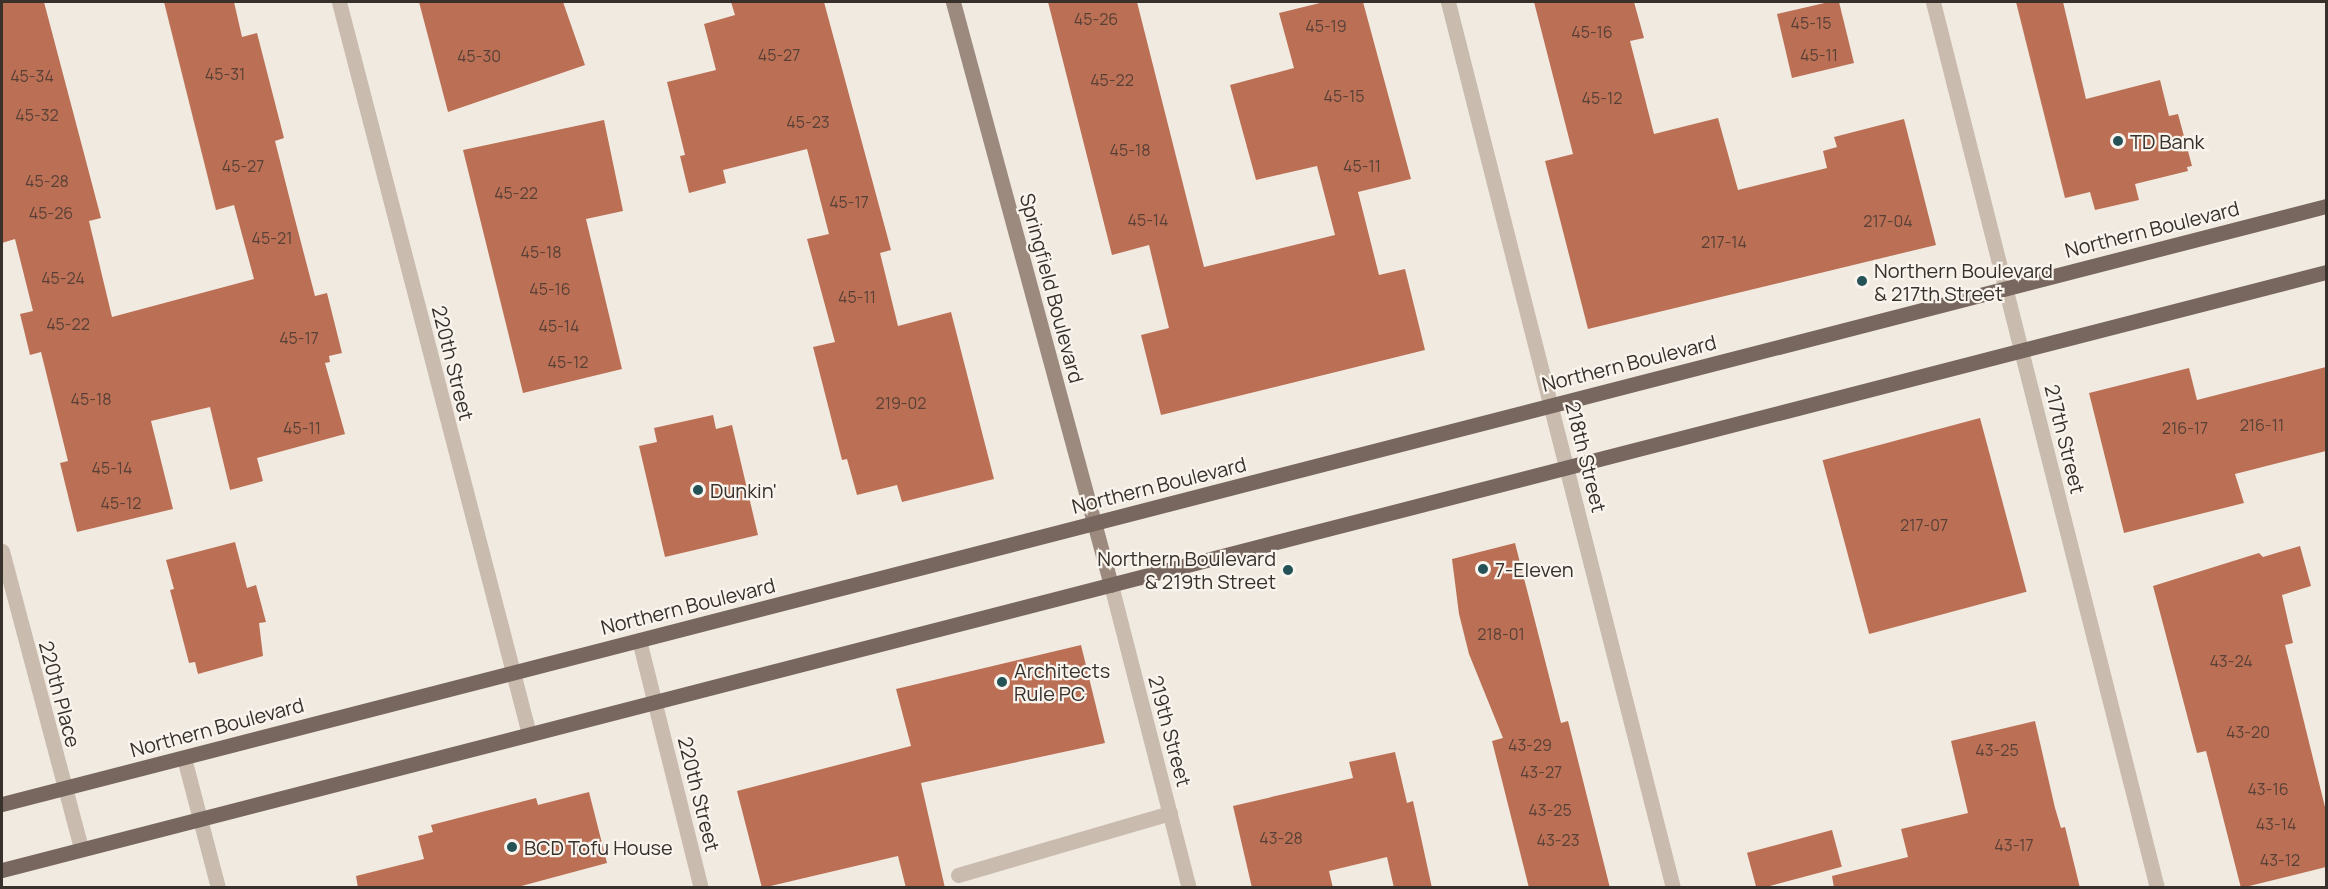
<!DOCTYPE html>
<style>
body{margin:0}
#map{position:relative;width:2328px;height:889px;overflow:hidden;background:#f1eae1;font-family:Manrope,sans-serif}
div>[style]{position:absolute}
[style*='--x']{left:calc(var(--x)*1px);top:calc(var(--y)*1px);width:calc(var(--w)*1px);rotate:calc(var(--a)*1deg)}
.building>*{inset:0;background:#bb7055;transform-origin:0 0}
.lane>*{height:15px;margin:-7.5px;padding:0 7.5px;transform-origin:7.5px;border-radius:7.5px;background:#c9bbae}
.street>*{height:15px;margin:-7.5px;padding:0 7.5px;transform-origin:7.5px;border-radius:7.5px;background:#c9bbae}
.secondary>*{height:15px;margin:-7.5px;padding:0 7.5px;transform-origin:7.5px;border-radius:7.5px;background:#9c8a7f}
.primary>*{height:15px;margin:-7.5px;padding:0 7.5px;transform-origin:7.5px;border-radius:7.5px;background:#78675e}
.dots>*{width:16px;height:16px;translate:-50% -50%;box-sizing:border-box;border:3px solid #f9f4ed;border-radius:50%}
span{translate:-50% -50%;white-space:nowrap;text-align:center;line-height:1.15;-webkit-text-stroke:4.5px #f9f4ed;paint-order:stroke}
.number-label{font-size:16px;color:#594036}
.number-label span{-webkit-text-stroke-width:0}
.poi-label{font-size:20px;color:#38302b}
.left{translate:0 -50%;text-align:left}
.right{translate:-100% -50%;text-align:right}
.street-label{font-size:20px;color:#38302b}
.frame{position:absolute;inset:0;border:3px solid #38302b;pointer-events:none}
</style>
<div id="map">
<div class="building">
<i style="clip-path:polygon(2px 2px,44px 2px,101px 218px,89px 221px,112px 317px,254px 279px,234px 205px,216px 210px,164px 2px,234px 2px,242px 37px,257px 33px,284px 138px,275px 141px,293px 212px,315px 296px,327px 293px,342px 353px,329px 356px,330px 362px,325px 363px,345px 434px,257px 458px,263px 481px,230px 490px,210px 407px,151px 421px,173px 509px,77px 532px,60px 463px,68px 461px,41px 352px,30px 355px,20px 314px,33px 311px,15px 239px,2px 243px)"></i>
<i style="clip-path:polygon(419px 2px,563px 2px,585px 65px,448px 112px)"></i>
<i style="clip-path:polygon(731px 2px,824px 2px,891px 250px,880px 253px,898px 326px,951px 312px,994px 479px,902px 502px,897px 485px,857px 495px,847px 459px,842px 460px,813px 347px,835px 342px,807px 239px,829px 234px,807px 149px,723px 170px,726px 183px,689px 193px,680px 156px,685px 155px,667px 82px,716px 70px,704px 24px,735px 15px)"></i>
<i style="clip-path:polygon(1048px 2px,1137px 2px,1204px 267px,1335px 235px,1317px 166px,1256px 180px,1230px 85px,1294px 68px,1279px 13px,1324px 2px,1363px 2px,1411px 179px,1358px 192px,1379px 275px,1405px 269px,1425px 350px,1161px 415px,1141px 335px,1169px 328px,1149px 245px,1112px 255px)"></i>
<i style="clip-path:polygon(1534px 2px,1634px 2px,1644px 38px,1630px 41px,1654px 134px,1718px 118px,1738px 190px,1827px 168px,1823px 151px,1837px 147px,1834px 137px,1904px 119px,1936px 245px,1588px 329px,1545px 161px,1573px 154px)"></i>
<i style="clip-path:polygon(1829px 2px,1839px 2px,1854px 63px,1792px 78px,1777px 14px)"></i>
<i style="clip-path:polygon(2016px 2px,2063px 2px,2086px 99px,2160px 80px,2169px 116px,2178px 114px,2192px 166px,2187px 167px,2188px 171px,2135px 184px,2139px 200px,2095px 210px,2090px 192px,2065px 198px)"></i>
<i style="clip-path:polygon(604px 120px,623px 211px,586px 219px,622px 369px,523px 393px,463px 150px)"></i>
<i style="clip-path:polygon(2326px 367px,2326px 451px,2235px 474px,2244px 503px,2124px 533px,2089px 393px,2189px 368px,2197px 400px)"></i>
<i style="clip-path:polygon(713px 415px,716px 429px,732px 425px,758px 535px,665px 557px,639px 446px,657px 442px,654px 428px)"></i>
<i style="left:1980px;top:418px;width:180px;height:163px;rotate:75deg"></i>
<i style="clip-path:polygon(235px 542px,247px 588px,256px 585px,266px 622px,259px 623px,263px 656px,198px 674px,195px 662px,189px 663px,170px 590px,174px 589px,166px 560px)"></i>
<i style="clip-path:polygon(1515px 543px,1561px 723px,1568px 721px,1610px 888px,1529px 888px,1492px 741px,1503px 738px,1469px 654px,1459px 614px,1452px 559px)"></i>
<i style="clip-path:polygon(2300px 546px,2311px 586px,2282px 595px,2293px 643px,2285px 645px,2326px 811px,2326px 867px,2241px 888px,2206px 751px,2197px 753px,2153px 586px,2259px 553px,2263px 557px)"></i>
<i style="clip-path:polygon(1081px 645px,1105px 743px,921px 783px,945px 888px,906px 888px,898px 856px,762px 888px,737px 791px,911px 746px,896px 689px)"></i>
<i style="clip-path:polygon(2035px 721px,2055px 808px,2061px 828px,2065px 827px,2080px 888px,1834px 888px,1832px 876px,1908px 857px,1901px 829px,1968px 813px,1951px 741px)"></i>
<i style="clip-path:polygon(1395px 752px,1407px 803px,1413px 801px,1432px 888px,1394px 888px,1387px 857px,1329px 871px,1333px 888px,1252px 888px,1233px 806px,1353px 778px,1349px 762px)"></i>
<i style="clip-path:polygon(589px 792px,607px 863px,514px 888px,358px 888px,356px 876px,424px 859px,418px 836px,433px 832px,431px 825px,536px 798px,538px 805px)"></i>
<i style="left:1832px;top:830px;width:38px;height:88px;rotate:75deg"></i>
</div>
<div class="lane">
<i style="--x:958;--y:875;--w:221;--a:-16.3"></i>
</div>
<div class="street">
<i style="--x:339;--y:2;--w:756;--a:75.45"></i>
<i style="--x:1448;--y:2;--w:914;--a:75.75"></i>
<i style="--x:1933;--y:2;--w:914;--a:75.81"></i>
<i style="--x:2;--y:551;--w:306;--a:75.1"></i>
<i style="--x:1111;--y:585;--w:313;--a:75.6"></i>
<i style="--x:639;--y:640;--w:256;--a:76"></i>
<i style="--x:184;--y:758;--w:134;--a:75.3"></i>
</div>
<div class="secondary">
<i style="--x:953;--y:2;--w:604;--a:74.84"></i>
</div>
<div class="primary">
<i style="--x:2;--y:804;--w:2400;--a:-14.43"></i>
<i style="--x:2;--y:870;--w:2400;--a:-14.43"></i>
</div>
<div class="dots">
<i style="left:2118px;top:141px;background:#245256"></i>
<i style="left:1862px;top:281px;background:#245256"></i>
<i style="left:698px;top:490px;background:#245256"></i>
<i style="left:1483px;top:569px;background:#245256"></i>
<i style="left:1288px;top:570px;background:#245256"></i>
<i style="left:1002px;top:682px;background:#245256"></i>
<i style="left:512px;top:847px;background:#245256"></i>
</div>
<div class="number-label">
<span style="left:1096px;top:19px">45-26</span>
<span style="left:1811px;top:23px">45-15</span>
<span style="left:1326px;top:26px">45-19</span>
<span style="left:1592px;top:32px">45-16</span>
<span style="left:779px;top:55px">45-27</span>
<span style="left:1819px;top:55px">45-11</span>
<span style="left:479px;top:56px">45-30</span>
<span style="left:225px;top:74px">45-31</span>
<span style="left:32px;top:76px">45-34</span>
<span style="left:1112px;top:80px">45-22</span>
<span style="left:1344px;top:96px">45-15</span>
<span style="left:1602px;top:98px">45-12</span>
<span style="left:37px;top:115px">45-32</span>
<span style="left:808px;top:122px">45-23</span>
<span style="left:1130px;top:150px">45-18</span>
<span style="left:243px;top:166px">45-27</span>
<span style="left:1362px;top:166px">45-11</span>
<span style="left:47px;top:181px">45-28</span>
<span style="left:516px;top:193px">45-22</span>
<span style="left:849px;top:202px">45-17</span>
<span style="left:51px;top:213px">45-26</span>
<span style="left:1148px;top:220px">45-14</span>
<span style="left:1888px;top:221px">217-04</span>
<span style="left:272px;top:238px">45-21</span>
<span style="left:1724px;top:242px">217-14</span>
<span style="left:541px;top:252px">45-18</span>
<span style="left:63px;top:278px">45-24</span>
<span style="left:550px;top:289px">45-16</span>
<span style="left:857px;top:297px">45-11</span>
<span style="left:68px;top:324px">45-22</span>
<span style="left:559px;top:326px">45-14</span>
<span style="left:299px;top:338px">45-17</span>
<span style="left:568px;top:362px">45-12</span>
<span style="left:91px;top:399px">45-18</span>
<span style="left:901px;top:403px">219-02</span>
<span style="left:2262px;top:425px">216-11</span>
<span style="left:302px;top:428px">45-11</span>
<span style="left:2185px;top:428px">216-17</span>
<span style="left:112px;top:468px">45-14</span>
<span style="left:121px;top:503px">45-12</span>
<span style="left:1924px;top:525px">217-07</span>
<span style="left:1501px;top:634px">218-01</span>
<span style="left:2231px;top:661px">43-24</span>
<span style="left:2248px;top:732px">43-20</span>
<span style="left:1530px;top:745px">43-29</span>
<span style="left:1997px;top:750px">43-25</span>
<span style="left:1541px;top:772px">43-27</span>
<span style="left:2268px;top:789px">43-16</span>
<span style="left:1550px;top:810px">43-25</span>
<span style="left:2276px;top:824px">43-14</span>
<span style="left:1281px;top:838px">43-28</span>
<span style="left:1558px;top:840px">43-23</span>
<span style="left:2014px;top:845px">43-17</span>
<span style="left:2280px;top:860px">43-12</span>
</div>
<div class="poi-label">
<span class="left" style="left:2130px;top:141px">TD Bank</span>
<span class="left" style="left:1874px;top:282px">Northern Boulevard<br>&amp; 217th Street</span>
<span class="left" style="left:710px;top:490px">Dunkin'</span>
<span class="right" style="left:1276px;top:570px">Northern Boulevard<br>&amp; 219th Street</span>
<span class="left" style="left:1495px;top:569px">7-Eleven</span>
<span class="left" style="left:1014px;top:682px">Architects<br>Rule PC</span>
<span class="left" style="left:524px;top:847px">BCD Tofu House</span>
</div>
<div class="street-label">
<span style="left:2152px;top:229px;rotate:-14deg">Northern Boulevard</span>
<span style="left:1052px;top:288px;rotate:75deg">Springfield Boulevard</span>
<span style="left:453px;top:363px;rotate:76deg">220th Street</span>
<span style="left:1629px;top:363px;rotate:-14deg">Northern Boulevard</span>
<span style="left:2065px;top:439px;rotate:76deg">217th Street</span>
<span style="left:1586px;top:457px;rotate:76deg">218th Street</span>
<span style="left:1159px;top:485px;rotate:-14deg">Northern Boulevard</span>
<span style="left:688px;top:606px;rotate:-14deg">Northern Boulevard</span>
<span style="left:60px;top:694px;rotate:75deg">220th Place</span>
<span style="left:217px;top:727px;rotate:-15deg">Northern Boulevard</span>
<span style="left:1170px;top:731px;rotate:75deg">219th Street</span>
<span style="left:699px;top:794px;rotate:76deg">220th Street</span>
</div>
<div class="frame"></div>
</div>
